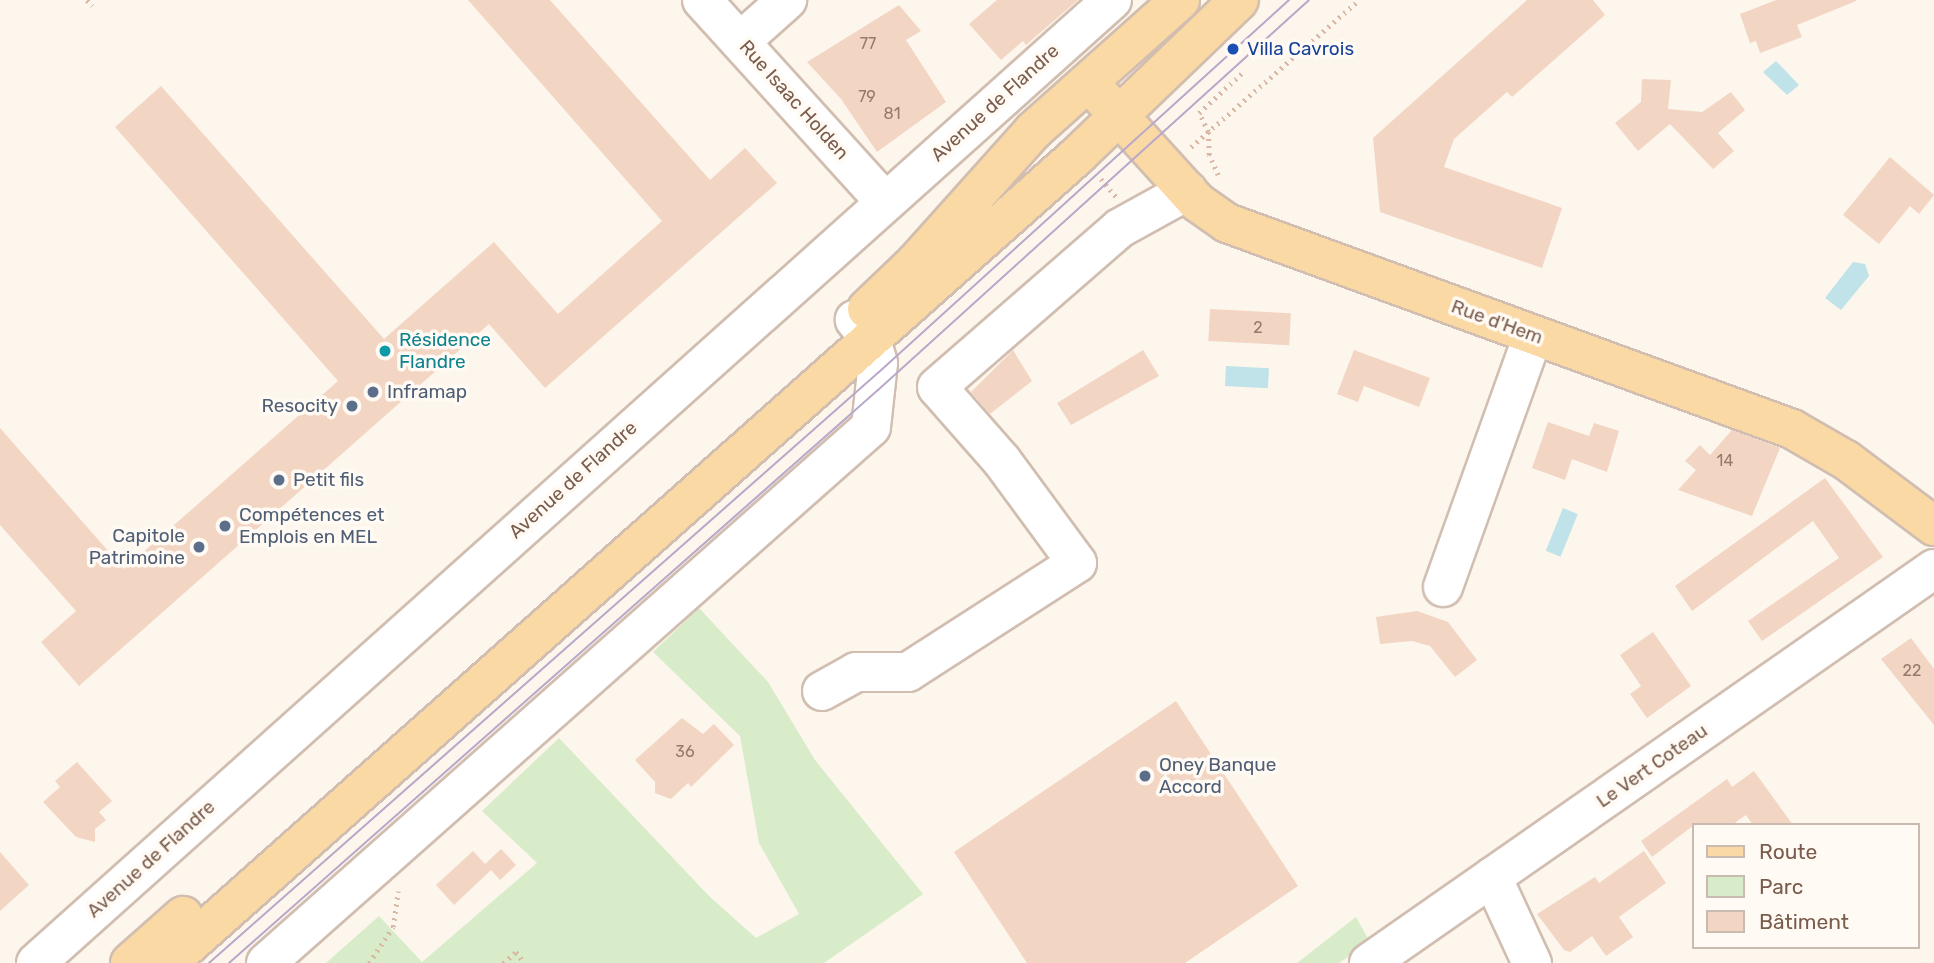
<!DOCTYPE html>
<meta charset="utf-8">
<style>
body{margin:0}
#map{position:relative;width:1934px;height:963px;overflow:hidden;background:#fdf6ec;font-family:Rubik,sans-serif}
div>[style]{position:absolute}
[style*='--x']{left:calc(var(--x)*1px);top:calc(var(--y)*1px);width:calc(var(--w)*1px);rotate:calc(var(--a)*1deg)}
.green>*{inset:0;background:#d8ecc9}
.water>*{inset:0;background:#bfe3e8;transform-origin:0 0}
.building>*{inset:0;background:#f3d5c3;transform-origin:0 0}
.path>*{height:4.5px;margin-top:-2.25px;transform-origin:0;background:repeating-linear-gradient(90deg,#d9b8a5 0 2px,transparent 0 7px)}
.roads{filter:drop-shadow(2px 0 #d1beb0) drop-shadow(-2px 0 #d1beb0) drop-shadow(0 2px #d1beb0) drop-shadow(0 -2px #d1beb0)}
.minor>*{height:38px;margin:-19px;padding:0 19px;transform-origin:19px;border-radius:19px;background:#fff}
.major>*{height:38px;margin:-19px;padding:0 19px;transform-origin:19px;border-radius:19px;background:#fbd9a5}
.tram>*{height:2px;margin:-1px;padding:0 1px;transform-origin:1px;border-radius:1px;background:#b9a8c9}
.dots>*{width:19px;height:19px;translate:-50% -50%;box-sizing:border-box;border:4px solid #fffaf3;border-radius:50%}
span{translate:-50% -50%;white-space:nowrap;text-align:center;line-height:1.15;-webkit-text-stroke:7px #fffaf3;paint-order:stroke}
.number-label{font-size:16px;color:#987a6a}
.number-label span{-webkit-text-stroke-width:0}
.transit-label{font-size:19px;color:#164399}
.left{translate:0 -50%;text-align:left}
.street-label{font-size:19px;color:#7a5c4d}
.culture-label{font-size:19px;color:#0d838f}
.service-label{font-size:19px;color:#4e5e75}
.right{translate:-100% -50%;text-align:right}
.legend{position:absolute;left:1692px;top:823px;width:228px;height:126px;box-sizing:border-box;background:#fffaf3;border:2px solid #cabbb1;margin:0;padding:9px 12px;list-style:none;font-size:21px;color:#7a5c4d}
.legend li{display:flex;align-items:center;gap:14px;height:35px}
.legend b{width:35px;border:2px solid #cabbb1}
</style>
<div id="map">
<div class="green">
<i style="clip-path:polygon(699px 608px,768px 682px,815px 760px,923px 894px,824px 963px,326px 963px,379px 916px,422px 962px,537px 863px,482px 811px,559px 738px,709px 896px,756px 938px,799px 914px,759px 843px,740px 736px,653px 652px)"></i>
<i style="clip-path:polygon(1356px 917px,1370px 942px,1339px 963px,1297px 963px)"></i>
</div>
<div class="water">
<i style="clip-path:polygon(1776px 61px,1799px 85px,1787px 95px,1763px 72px)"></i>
<i style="clip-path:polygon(1853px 262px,1865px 264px,1869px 276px,1841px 310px,1825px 298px)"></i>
<i style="left:1226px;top:366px;width:43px;height:20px;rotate:3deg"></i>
<i style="left:1563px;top:508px;width:16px;height:46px;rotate:22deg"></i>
</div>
<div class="building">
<i style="clip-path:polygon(468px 0,550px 0,710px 180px,745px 148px,777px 183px,545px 388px,489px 324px,79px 686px,41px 642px,76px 611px,0 525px,0 428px,124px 569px,338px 381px,115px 127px,161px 86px,384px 339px,494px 242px,558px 314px,662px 221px)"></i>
<i style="clip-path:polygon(997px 0,1078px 0,1026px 45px,1023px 41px,1001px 60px,969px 24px)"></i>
<i style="clip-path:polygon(1527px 0,1593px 0,1605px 15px,1512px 97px,1507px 92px,1454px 139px,1444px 167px,1562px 208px,1542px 268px,1380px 212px,1373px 138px)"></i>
<i style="clip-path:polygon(1776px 0,1856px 0,1856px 1px,1797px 25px,1802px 37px,1760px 53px,1756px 41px,1750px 43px,1740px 14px)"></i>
<i style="clip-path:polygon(899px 5px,921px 31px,906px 40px,946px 102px,877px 152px,841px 99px,807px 62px)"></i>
<i style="clip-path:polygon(1642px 79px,1671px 80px,1668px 109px,1702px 112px,1731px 92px,1745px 110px,1718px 133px,1734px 151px,1713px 169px,1670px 124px,1638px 151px,1615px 123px,1641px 102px)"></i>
<i style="clip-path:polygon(1890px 157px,1934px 195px,1919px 214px,1910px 206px,1879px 244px,1843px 215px)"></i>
<i style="left:1210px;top:309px;width:81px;height:32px;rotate:3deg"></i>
<i style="clip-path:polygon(1013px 350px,1032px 381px,990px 414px,971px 392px)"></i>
<i style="clip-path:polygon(1143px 350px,1159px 376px,1071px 425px,1057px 403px)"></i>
<i style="clip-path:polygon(1354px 350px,1430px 378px,1419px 407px,1364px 386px,1358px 402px,1337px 394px)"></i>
<i style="clip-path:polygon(1548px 422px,1589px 436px,1594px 423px,1619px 431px,1607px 472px,1572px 459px,1565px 480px,1532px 468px)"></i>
<i style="clip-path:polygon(1732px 430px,1780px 448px,1752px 516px,1678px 490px,1696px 470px,1685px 461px,1700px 445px,1710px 455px)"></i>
<i style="clip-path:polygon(1825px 478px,1883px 557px,1762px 641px,1748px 621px,1839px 558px,1813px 521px,1692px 611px,1675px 586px)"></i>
<i style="clip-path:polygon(1417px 611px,1448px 622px,1477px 660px,1455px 677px,1430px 646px,1412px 641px,1380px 644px,1376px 617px)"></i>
<i style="clip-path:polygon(1653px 632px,1691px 686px,1647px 718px,1630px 694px,1641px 686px,1620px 655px)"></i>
<i style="clip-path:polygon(1911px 638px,1934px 669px,1934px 725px,1881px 659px)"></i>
<i style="clip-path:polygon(1176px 701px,1298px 886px,1185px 963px,1027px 963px,954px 852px)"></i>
<i style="clip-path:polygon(682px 718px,703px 734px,714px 724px,734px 745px,691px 787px,688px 783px,671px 799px,655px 793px,655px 782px,635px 760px)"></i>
<i style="clip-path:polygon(77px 762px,112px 801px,99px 812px,106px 820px,95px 829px,95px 842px,76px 837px,43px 802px,60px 787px,55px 781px)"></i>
<i style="clip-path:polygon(1754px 771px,1793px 825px,1753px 825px,1746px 815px,1732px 825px,1694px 825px,1652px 857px,1641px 841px,1727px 779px,1732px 787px)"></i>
<i style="clip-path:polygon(501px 849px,516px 865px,500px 880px,491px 870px,454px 905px,436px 885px,473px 851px,485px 864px)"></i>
<i style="clip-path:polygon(1644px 851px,1666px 883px,1619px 917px,1633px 937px,1606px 956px,1592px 936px,1570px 952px,1564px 950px,1537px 914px,1595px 877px,1599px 883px)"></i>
<i style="clip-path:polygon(0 852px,29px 885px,0 911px)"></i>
</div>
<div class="path">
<i style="--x:87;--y:0;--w:8;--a:45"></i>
<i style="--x:1191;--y:147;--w:223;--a:-41.2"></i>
<i style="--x:1218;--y:175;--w:22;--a:-114"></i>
<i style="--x:1209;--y:155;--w:23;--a:-92"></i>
<i style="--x:1208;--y:132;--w:21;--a:-115"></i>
<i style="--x:1199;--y:113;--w:59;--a:-42.9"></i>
<i style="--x:1101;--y:179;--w:23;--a:49"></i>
<i style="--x:369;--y:963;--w:43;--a:-56.3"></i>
<i style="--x:393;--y:927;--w:36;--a:-82"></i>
<i style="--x:503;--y:963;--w:17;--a:-40"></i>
<i style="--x:516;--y:952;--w:14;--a:51"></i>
</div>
<div class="roads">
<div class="minor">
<i style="--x:702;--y:0;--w:273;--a:47.8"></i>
<i style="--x:741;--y:41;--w:62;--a:-41.7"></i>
<i style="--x:1443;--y:587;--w:267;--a:-70.3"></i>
<i style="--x:822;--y:691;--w:39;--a:-29"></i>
<i style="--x:856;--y:672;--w:52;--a:0"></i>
<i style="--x:908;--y:672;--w:201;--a:-32.8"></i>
<i style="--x:1077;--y:563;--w:127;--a:-126.3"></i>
<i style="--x:1002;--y:461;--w:98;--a:-131.3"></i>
<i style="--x:937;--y:387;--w:242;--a:-41"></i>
<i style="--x:1120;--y:228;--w:77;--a:-28.9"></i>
<i style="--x:1492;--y:877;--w:95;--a:65.1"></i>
<i style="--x:36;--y:963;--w:1444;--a:-41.83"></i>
<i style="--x:266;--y:963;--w:808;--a:-41.54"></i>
<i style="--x:871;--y:427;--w:64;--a:-83.8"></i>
<i style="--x:878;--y:363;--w:24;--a:-107"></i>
<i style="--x:871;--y:340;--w:26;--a:-129"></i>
<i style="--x:1369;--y:963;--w:689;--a:-34.89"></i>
</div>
<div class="major">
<i style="--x:1101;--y:96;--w:143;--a:47.8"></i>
<i style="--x:1197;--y:202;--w:37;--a:35"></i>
<i style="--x:1227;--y:223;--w:601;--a:20.03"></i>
<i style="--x:1792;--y:429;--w:62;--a:29.9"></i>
<i style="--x:1846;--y:460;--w:110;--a:36.9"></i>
<i style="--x:867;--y:309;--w:68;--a:-43.8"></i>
<i style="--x:916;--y:262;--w:176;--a:-48.2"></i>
<i style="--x:1033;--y:131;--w:197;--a:-41.7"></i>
<i style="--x:130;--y:963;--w:71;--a:-41.6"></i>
<i style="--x:168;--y:963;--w:1217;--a:-41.6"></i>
<i style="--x:1078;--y:155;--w:223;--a:-43.9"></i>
</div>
</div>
<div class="tram">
<i style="--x:209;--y:963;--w:893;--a:-41.42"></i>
<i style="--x:879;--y:372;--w:554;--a:-42.22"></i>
<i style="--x:229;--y:963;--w:866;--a:-41.44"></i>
<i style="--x:878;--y:390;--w:581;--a:-42.14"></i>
</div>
<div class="dots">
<i style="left:1233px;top:49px;background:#1a4fb4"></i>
<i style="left:385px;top:351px;background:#0f9aa8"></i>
<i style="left:373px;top:392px;background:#5c6f8a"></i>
<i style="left:352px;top:406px;background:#5c6f8a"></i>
<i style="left:279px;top:480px;background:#5c6f8a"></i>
<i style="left:225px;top:526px;background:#5c6f8a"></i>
<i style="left:199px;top:547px;background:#5c6f8a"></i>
<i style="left:1145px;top:776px;background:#5c6f8a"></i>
</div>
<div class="number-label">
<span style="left:868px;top:44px">77</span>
<span style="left:867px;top:97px">79</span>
<span style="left:892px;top:114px">81</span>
<span style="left:1258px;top:328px">2</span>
<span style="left:1725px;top:461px">14</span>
<span style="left:1912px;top:671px">22</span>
<span style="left:685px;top:752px">36</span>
</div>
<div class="transit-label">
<span class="left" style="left:1247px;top:49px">Villa Cavrois</span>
</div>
<div class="street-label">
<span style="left:794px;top:100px;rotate:48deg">Rue Isaac Holden</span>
<span style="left:995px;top:103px;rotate:-42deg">Avenue de Flandre</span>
<span style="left:1497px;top:322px;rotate:20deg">Rue d'Hem</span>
<span style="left:573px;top:480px;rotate:-42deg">Avenue de Flandre</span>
<span style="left:1652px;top:766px;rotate:-35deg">Le Vert Coteau</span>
<span style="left:151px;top:859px;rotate:-42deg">Avenue de Flandre</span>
</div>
<div class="culture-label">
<span class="left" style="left:399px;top:351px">Résidence<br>Flandre</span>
</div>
<div class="service-label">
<span class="left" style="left:387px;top:392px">Inframap</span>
<span class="right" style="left:338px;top:406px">Resocity</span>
<span class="left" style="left:293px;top:480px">Petit fils</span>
<span class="left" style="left:239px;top:526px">Compétences et<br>Emplois en MEL</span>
<span class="right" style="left:185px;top:547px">Capitole<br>Patrimoine</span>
<span class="left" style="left:1159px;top:776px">Oney Banque<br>Accord</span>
</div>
<ul class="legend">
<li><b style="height:9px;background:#fbd9a5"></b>Route</li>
<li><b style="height:19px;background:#d8ecc9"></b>Parc</li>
<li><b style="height:19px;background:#f3d5c3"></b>Bâtiment</li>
</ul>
</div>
